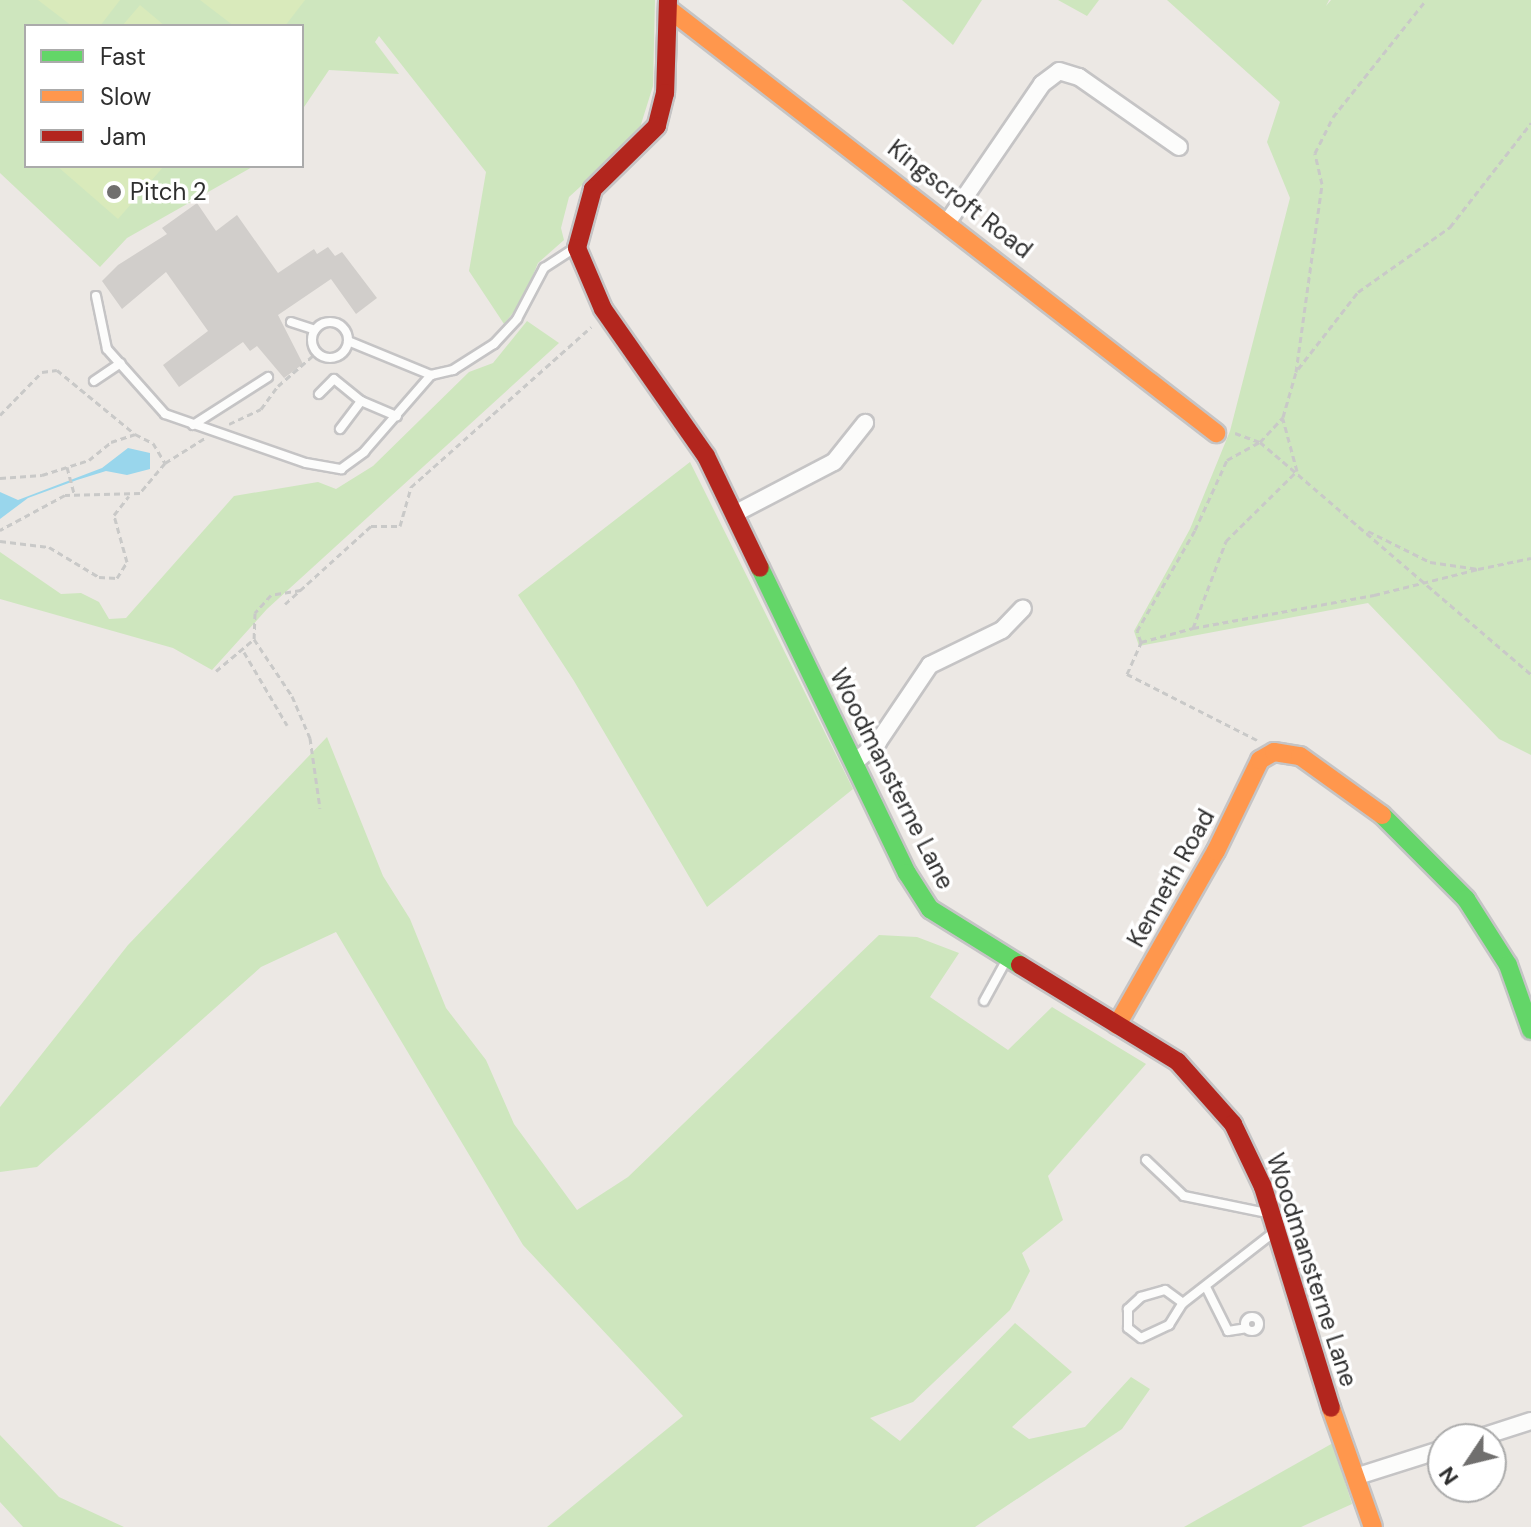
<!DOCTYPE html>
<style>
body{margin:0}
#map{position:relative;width:1531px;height:1527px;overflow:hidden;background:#ece8e4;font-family:"DM Sans",sans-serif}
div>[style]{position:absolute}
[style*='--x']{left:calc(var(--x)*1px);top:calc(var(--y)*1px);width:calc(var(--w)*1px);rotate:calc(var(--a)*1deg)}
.green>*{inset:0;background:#cee6be}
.pitch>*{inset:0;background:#d9eabb}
.water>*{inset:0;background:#99d6ec}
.building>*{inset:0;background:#d1cecb}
.path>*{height:3px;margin-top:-1.5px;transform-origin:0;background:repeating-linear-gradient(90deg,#c9c9c8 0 6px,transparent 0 10px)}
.roads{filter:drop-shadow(2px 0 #c5c4c5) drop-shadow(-2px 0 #c5c4c5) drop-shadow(0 2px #c5c4c5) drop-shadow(0 -2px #c5c4c5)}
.lane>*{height:8px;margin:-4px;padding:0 4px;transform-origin:4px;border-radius:4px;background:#fcfcfb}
.lane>.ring{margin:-4px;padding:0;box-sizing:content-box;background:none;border:8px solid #fcfcfb;border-radius:50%}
.street>*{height:16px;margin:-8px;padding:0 8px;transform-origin:8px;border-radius:8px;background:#fcfcfb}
.fast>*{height:18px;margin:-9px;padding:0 9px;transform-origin:9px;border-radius:9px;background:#63d668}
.slow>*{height:18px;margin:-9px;padding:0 9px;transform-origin:9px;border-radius:9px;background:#ff974d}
.jam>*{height:18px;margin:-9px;padding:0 9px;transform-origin:9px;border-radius:9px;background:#b3261e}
.dots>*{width:22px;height:22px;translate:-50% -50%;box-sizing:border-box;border:4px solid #fff;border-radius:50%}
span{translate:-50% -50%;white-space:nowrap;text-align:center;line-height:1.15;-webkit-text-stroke:7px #fff;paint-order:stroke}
.poi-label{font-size:24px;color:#2e2e2e}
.left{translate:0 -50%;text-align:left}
.street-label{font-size:24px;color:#2e2e2e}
.legend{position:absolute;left:24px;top:24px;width:280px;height:144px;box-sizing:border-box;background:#fff;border:2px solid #ababab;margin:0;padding:10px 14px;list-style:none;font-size:24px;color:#2e2e2e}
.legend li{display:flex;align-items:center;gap:16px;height:40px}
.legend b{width:40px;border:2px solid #ababab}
.north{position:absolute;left:1427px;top:1423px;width:80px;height:80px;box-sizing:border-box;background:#fff;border:2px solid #ababab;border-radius:50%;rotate:235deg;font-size:22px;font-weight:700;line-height:32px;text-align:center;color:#2e2e2e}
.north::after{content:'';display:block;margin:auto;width:28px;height:36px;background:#706f6e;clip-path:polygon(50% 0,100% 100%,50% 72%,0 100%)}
</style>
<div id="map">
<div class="green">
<i style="clip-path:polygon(0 0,655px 0,653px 86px,638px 134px,569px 197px,561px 228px,564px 240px,538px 263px,522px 302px,504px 324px,469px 271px,486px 172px,379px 36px,375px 42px,399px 74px,329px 70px,302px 110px,302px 26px,26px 26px,26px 166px,254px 166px,127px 238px,100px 267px,0 173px)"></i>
<i style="clip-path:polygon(902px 0,982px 0,953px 45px)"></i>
<i style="clip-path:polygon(1058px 0,1099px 0,1087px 16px)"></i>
<i style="clip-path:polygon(1167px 0,1329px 0,1326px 6px,1331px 0,1531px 0,1531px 755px,1499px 739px,1368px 603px,1139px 646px,1134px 631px,1190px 529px,1230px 431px,1290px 198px,1267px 142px,1280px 102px)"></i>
<i style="clip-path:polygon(527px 321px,559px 343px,267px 609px,212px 670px,173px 648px,0 599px,0 552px,61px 594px,81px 593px,99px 602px,109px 619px,126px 618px,234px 496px,318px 482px,336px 489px,373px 466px,469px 372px,493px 363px)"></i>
<i style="clip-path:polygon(690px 462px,853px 789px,707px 907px,574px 681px,518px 595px)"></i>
<i style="clip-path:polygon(327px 737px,383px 876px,410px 919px,446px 1008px,486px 1060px,514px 1124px,577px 1210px,628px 1177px,879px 935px,917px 937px,959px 953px,930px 997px,1008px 1050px,1052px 1007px,1146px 1064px,1048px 1176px,1063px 1220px,1022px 1253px,1030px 1271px,1010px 1310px,913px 1402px,870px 1418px,900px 1441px,1015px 1323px,1072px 1372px,1012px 1427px,1029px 1439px,1085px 1427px,1131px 1377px,1150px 1389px,1122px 1429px,975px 1527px,547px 1527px,683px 1416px,523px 1245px,336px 932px,261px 967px,37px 1167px,0 1172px,0 1107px,128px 945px)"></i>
<i style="clip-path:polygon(0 1435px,59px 1497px,124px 1527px,23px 1527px,0 1502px)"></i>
<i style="clip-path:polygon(1333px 1443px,1352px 1504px,1301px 1527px,1184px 1527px)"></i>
</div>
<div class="pitch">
<i style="clip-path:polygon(38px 0,120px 0,100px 26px,72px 26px)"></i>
<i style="clip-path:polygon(200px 0,305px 0,285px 26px,234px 26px)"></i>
<i style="clip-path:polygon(140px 5px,165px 26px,122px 26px)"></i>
<i style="clip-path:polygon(57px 166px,164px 166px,118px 219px)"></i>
</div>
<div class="water">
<i style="clip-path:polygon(128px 448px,150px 453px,150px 469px,127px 475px,106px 471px,77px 480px,28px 498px,0 519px,0 492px,18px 500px,102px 468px)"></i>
</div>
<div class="building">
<i style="clip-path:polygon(197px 203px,216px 231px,237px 215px,278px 273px,314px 249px,317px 254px,328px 247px,335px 256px,342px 252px,377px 298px,356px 314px,331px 279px,278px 315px,303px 364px,284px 378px,257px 346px,250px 351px,243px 342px,179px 387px,163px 365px,208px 331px,166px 272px,122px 309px,102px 281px,118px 265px,167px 234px,162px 228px)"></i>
</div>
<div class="path">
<i style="--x:1298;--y:369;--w:98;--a:-52.1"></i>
<i style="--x:1358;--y:292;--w:113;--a:-35.2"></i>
<i style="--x:1450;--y:227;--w:132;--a:-52.1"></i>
<i style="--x:0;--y:415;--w:60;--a:-45.7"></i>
<i style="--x:42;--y:372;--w:15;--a:-8"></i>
<i style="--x:57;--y:370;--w:101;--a:39.4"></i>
<i style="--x:135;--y:434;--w:20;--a:27"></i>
<i style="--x:153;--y:443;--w:23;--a:59"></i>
<i style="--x:165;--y:463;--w:39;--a:130"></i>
<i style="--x:140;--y:493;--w:75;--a:178.5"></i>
<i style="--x:65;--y:495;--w:74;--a:151.7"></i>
<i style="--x:229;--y:424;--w:35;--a:-25"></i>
<i style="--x:261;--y:409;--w:29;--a:-54"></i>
<i style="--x:278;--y:386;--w:52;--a:-41.1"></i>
<i style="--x:1235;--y:433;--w:27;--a:20"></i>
<i style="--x:1260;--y:442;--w:34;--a:-47"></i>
<i style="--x:1283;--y:417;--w:47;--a:-73.9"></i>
<i style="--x:1296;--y:372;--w:190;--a:-82.1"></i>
<i style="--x:1322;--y:184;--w:32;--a:-103"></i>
<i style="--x:1315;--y:153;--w:40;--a:-63.4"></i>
<i style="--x:1333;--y:117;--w:149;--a:-51.5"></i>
<i style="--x:165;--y:463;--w:47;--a:-32"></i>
<i style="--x:67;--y:467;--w:27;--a:75"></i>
<i style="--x:0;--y:478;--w:42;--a:-4.1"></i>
<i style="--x:42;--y:475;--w:49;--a:-17.7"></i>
<i style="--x:89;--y:460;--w:28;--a:-39"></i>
<i style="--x:111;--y:442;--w:25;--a:-18"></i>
<i style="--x:1368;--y:531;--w:69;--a:26.6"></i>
<i style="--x:1430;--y:562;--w:49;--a:8.3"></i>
<i style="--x:1478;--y:569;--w:54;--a:-11.7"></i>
<i style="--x:0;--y:541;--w:49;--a:7"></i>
<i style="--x:49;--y:547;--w:58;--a:31"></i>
<i style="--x:99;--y:577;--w:18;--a:3"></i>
<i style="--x:117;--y:578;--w:19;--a:-58"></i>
<i style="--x:127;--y:562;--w:49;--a:-105.5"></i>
<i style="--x:114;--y:515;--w:24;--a:-52"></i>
<i style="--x:301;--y:590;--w:30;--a:171"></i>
<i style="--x:271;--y:595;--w:24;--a:132"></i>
<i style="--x:255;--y:613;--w:26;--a:92"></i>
<i style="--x:254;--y:639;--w:69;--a:56.3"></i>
<i style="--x:292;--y:696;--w:46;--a:66.8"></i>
<i style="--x:310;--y:738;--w:71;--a:81.9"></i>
<i style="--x:285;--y:604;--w:116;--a:-42.2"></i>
<i style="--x:371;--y:526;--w:29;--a:0"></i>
<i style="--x:400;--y:526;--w:41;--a:-74.2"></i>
<i style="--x:411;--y:487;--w:241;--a:-41.6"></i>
<i style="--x:1193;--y:628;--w:184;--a:-10.3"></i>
<i style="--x:1374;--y:595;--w:107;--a:-14"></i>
<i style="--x:1141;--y:642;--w:54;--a:-15.1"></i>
<i style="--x:1193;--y:628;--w:93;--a:-69.2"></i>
<i style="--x:1226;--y:541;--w:100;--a:-44.6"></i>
<i style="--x:1297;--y:471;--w:54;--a:-105.1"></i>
<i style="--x:244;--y:652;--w:85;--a:59.5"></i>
<i style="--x:216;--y:671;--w:50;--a:-40.1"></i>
<i style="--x:1257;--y:740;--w:146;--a:-153.1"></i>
<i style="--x:1127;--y:674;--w:35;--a:-66"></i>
<i style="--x:1141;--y:642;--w:12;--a:-110"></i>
<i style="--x:1137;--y:631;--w:116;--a:-60.1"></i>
<i style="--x:1195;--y:530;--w:77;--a:-65.4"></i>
<i style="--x:1227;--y:460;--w:38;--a:-29"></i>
<i style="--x:1260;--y:442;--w:357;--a:40.6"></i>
</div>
<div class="roads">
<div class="lane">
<i style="--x:96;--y:296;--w:54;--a:78.3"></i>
<i style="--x:107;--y:349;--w:87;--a:48.3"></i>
<i style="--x:165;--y:414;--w:149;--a:19.2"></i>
<i style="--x:306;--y:463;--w:36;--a:10"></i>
<i style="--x:341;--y:469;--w:29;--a:-36"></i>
<i style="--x:364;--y:452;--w:102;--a:-49"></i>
<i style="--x:291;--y:322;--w:25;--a:18"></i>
<i class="ring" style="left:312px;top:322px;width:28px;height:28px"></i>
<i style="--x:348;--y:341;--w:90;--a:22.3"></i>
<i style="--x:431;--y:375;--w:23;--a:-13"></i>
<i style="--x:453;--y:370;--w:49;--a:-32.4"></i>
<i style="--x:494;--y:344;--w:34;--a:-47"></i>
<i style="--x:517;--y:319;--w:58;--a:-62.1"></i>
<i style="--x:544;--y:268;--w:35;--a:-33"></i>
<i style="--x:94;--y:381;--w:32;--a:-34"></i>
<i style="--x:319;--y:394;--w:21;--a:-45"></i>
<i style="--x:334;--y:379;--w:35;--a:39"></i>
<i style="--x:361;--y:401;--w:39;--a:23"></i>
<i style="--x:193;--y:425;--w:89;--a:-32.6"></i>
<i style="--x:340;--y:429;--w:35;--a:-53"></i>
<i style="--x:984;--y:1001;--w:48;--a:-61.3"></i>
<i style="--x:1146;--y:1160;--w:52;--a:43.5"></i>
<i style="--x:1184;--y:1196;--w:85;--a:11.6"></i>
<i style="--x:1207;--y:1289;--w:47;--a:63.4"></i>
<i style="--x:1228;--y:1331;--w:18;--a:-9"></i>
<i style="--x:1183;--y:1303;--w:22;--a:-144"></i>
<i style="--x:1165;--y:1290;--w:25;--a:164"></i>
<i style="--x:1141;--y:1297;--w:18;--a:137"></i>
<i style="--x:1128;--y:1309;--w:19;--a:90"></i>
<i style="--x:1128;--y:1328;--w:16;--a:38"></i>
<i style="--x:1141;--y:1338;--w:31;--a:-25"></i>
<i style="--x:1169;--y:1325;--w:26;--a:-58"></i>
<i style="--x:1183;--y:1303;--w:114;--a:-37.9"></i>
<i class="ring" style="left:1245px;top:1317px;width:6px;height:6px"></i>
</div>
<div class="street">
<i style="--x:949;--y:220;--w:165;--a:-55.6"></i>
<i style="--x:1042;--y:84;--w:21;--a:-37"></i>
<i style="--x:1059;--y:71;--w:21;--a:17"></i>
<i style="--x:1079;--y:77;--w:122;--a:35"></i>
<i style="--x:736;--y:513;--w:110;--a:-27.5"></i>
<i style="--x:834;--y:462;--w:50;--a:-51.5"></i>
<i style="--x:854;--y:763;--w:32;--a:-41"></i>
<i style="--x:878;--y:742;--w:93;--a:-56"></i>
<i style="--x:930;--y:665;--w:80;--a:-25.9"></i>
<i style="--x:1002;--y:630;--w:30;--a:-46"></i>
<i style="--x:1475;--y:1439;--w:59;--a:-17.8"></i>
<i style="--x:1355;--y:1477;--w:92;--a:-17.7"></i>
</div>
<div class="fast">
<i style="--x:760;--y:568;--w:339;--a:64.3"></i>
<i style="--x:907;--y:873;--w:43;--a:57.4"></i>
<i style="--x:930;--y:909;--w:106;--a:31.9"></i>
<i style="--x:1382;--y:815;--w:119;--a:45"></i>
<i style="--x:1466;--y:899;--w:78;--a:57.5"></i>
<i style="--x:1508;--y:965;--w:69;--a:70.5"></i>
</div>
<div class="slow">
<i style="--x:670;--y:10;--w:691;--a:37.77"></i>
<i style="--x:1117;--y:1025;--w:200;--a:-60.4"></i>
<i style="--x:1216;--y:851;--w:101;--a:-64.2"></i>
<i style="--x:1260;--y:760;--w:16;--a:-30"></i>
<i style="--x:1274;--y:752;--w:26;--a:9"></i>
<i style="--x:1300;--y:756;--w:101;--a:35.7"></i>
<i style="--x:1331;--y:1408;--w:126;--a:70.6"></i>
</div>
<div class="jam">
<i style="--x:668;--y:0;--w:93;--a:91.8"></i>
<i style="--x:665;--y:93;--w:34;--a:104"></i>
<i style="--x:657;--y:126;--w:90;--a:135.5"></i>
<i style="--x:593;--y:189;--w:61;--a:105.2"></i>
<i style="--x:577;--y:248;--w:66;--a:66.9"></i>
<i style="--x:603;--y:309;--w:179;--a:55"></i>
<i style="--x:706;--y:456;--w:124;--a:64.3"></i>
<i style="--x:1020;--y:965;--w:185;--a:31.5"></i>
<i style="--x:1178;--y:1062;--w:83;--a:48.4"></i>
<i style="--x:1233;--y:1124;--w:70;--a:64.5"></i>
<i style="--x:1263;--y:1187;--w:231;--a:72.9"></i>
</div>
</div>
<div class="dots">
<i style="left:114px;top:192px;background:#706f6e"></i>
</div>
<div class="poi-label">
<span class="left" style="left:130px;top:192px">Pitch 2</span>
</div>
<div class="street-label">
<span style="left:960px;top:199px;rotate:38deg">Kingscroft Road</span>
<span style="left:892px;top:779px;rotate:63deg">Woodmansterne Lane</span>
<span style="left:1171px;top:878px;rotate:-61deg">Kenneth Road</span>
<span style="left:1312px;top:1270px;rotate:72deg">Woodmansterne Lane</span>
</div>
<ul class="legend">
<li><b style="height:10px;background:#63d668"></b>Fast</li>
<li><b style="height:10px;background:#ff974d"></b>Slow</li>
<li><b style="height:10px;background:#b3261e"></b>Jam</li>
</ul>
<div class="north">N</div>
</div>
